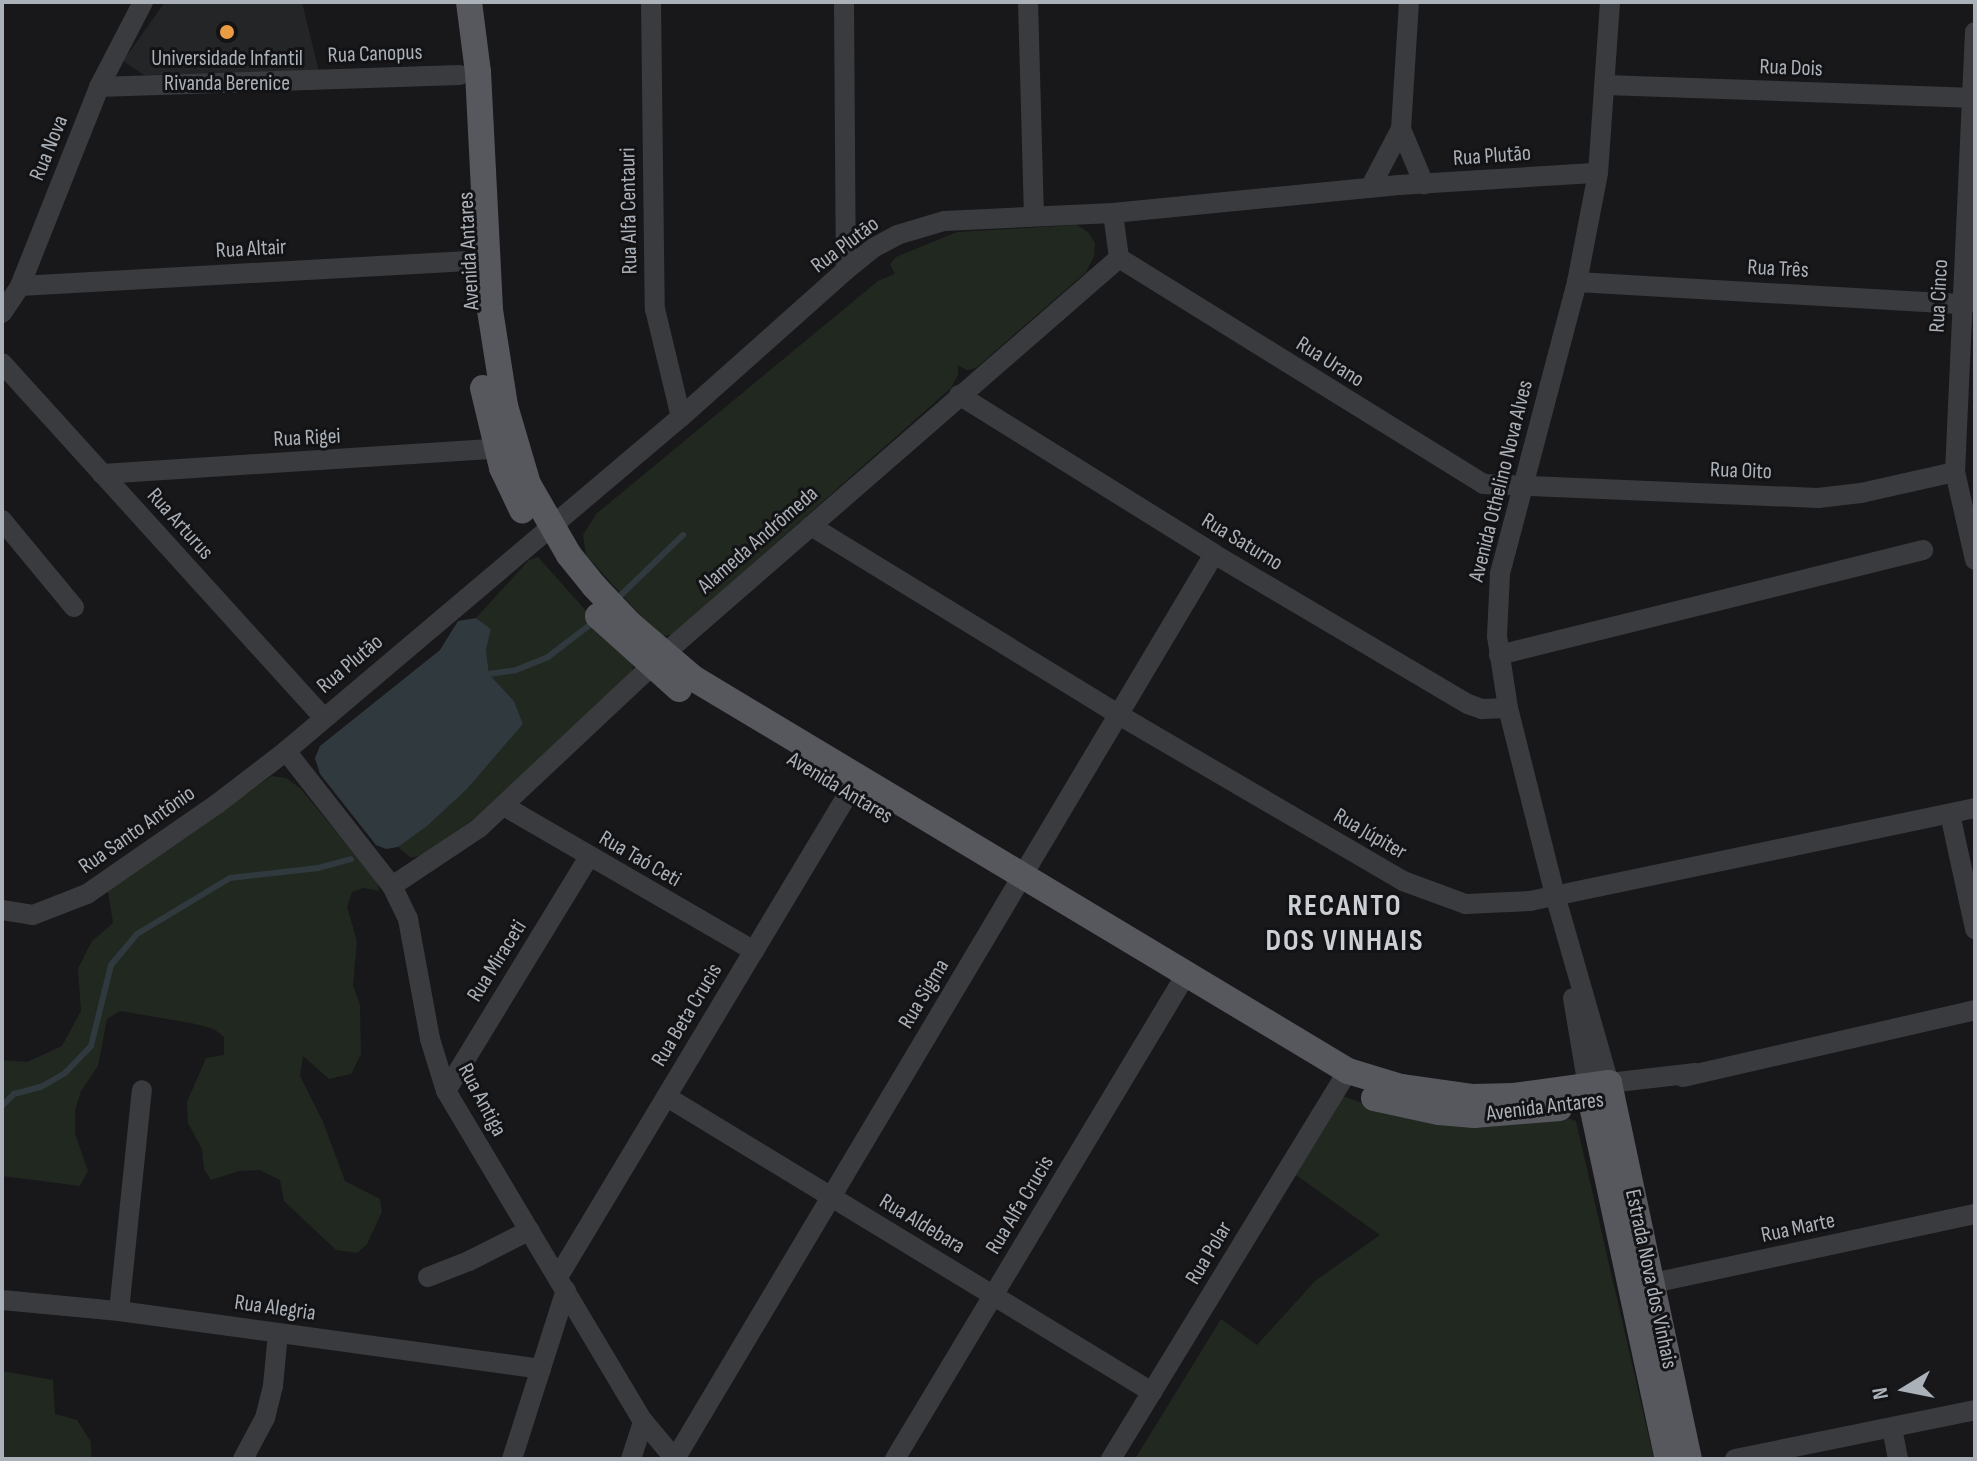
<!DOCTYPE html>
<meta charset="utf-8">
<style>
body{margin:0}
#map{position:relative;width:1977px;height:1461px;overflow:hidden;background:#18181a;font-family:"Sofia Sans Condensed",sans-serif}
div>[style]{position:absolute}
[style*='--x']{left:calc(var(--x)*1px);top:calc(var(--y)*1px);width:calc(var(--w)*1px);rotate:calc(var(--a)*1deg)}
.built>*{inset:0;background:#242527}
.green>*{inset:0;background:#202820}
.water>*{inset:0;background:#2f393e}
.stream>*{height:6px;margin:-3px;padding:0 3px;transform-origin:3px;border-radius:3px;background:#2f393e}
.minor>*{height:20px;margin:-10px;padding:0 10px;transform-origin:10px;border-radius:10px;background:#393b3f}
.major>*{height:26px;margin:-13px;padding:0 13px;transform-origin:13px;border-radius:13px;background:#56585e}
.dots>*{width:22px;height:22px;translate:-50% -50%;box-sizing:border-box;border:4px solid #131315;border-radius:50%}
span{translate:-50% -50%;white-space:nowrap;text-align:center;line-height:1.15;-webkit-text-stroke:6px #131315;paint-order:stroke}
.street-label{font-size:22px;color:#abb1b9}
.poi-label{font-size:22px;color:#abb1b9}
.district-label{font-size:30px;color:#ccd0d5;font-weight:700;letter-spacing:2px}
.frame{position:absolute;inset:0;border:4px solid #abb1b9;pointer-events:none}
.north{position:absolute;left:1865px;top:1349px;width:80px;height:80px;-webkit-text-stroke:6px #131315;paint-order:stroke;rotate:260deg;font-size:22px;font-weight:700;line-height:32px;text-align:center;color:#abb1b9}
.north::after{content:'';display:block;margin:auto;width:28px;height:36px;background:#abb1b9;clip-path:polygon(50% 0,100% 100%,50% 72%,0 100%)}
</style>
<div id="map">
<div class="built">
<i style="clip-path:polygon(165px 2px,302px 2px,319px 72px,144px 75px,123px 61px)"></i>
</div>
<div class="green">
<i style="clip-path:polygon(1077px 225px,1088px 232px,1095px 243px,1094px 256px,1086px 272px,976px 368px,967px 370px,958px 365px,958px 375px,951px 388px,672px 635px,659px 636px,586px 555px,583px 535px,596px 514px,878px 281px,895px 274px,890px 264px,896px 257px,957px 232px)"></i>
<i style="clip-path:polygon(538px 557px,630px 660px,633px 666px,631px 678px,499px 801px,422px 855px,411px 858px,398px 847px,467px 789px,523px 724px,514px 701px,489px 674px,486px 650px,491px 629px,476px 618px,529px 560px)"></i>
<i style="clip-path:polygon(272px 776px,286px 778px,300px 788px,378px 882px,379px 891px,364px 888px,352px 892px,347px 907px,357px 941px,353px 985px,360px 1005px,361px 1054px,351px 1074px,329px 1079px,303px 1056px,300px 1076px,323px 1122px,345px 1181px,380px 1199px,382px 1212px,367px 1244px,357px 1253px,336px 1250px,284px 1201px,280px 1180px,260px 1170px,239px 1171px,211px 1180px,204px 1169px,202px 1149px,188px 1123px,187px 1102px,206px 1058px,224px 1055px,224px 1037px,214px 1029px,191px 1023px,120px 1011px,107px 1019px,98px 1066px,81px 1091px,75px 1111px,75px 1134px,88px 1171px,80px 1186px,2px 1176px,2px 1060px,27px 1062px,62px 1046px,81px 1011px,78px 969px,92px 941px,113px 923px,108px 891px)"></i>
<i style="clip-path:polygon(1342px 1096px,1382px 1110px,1454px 1126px,1490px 1127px,1562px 1116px,1576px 1121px,1654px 1459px,1135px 1459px,1221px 1319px,1257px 1345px,1315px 1281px,1380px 1235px,1296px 1175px)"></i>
<i style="clip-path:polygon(2px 1371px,53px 1380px,55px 1414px,77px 1420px,91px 1442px,91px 1459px,2px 1459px)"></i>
</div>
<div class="water">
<i style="clip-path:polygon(476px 618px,491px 629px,486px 650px,489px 674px,514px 701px,523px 724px,467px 789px,427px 826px,398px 847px,386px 849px,376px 845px,320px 774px,315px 758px,320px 746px,440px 650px,458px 621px)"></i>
</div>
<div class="stream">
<i style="--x:622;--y:594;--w:85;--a:-44"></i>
<i style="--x:489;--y:674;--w:27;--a:-8"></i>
<i style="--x:516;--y:670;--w:35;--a:-22"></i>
<i style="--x:548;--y:657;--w:54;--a:-37.5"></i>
<i style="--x:2;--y:1106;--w:17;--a:-45"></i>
<i style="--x:14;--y:1094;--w:28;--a:-15"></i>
<i style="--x:41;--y:1087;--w:28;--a:-30"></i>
<i style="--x:65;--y:1073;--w:37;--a:-46"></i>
<i style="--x:91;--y:1046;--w:83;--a:-76.1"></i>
<i style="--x:111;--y:965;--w:40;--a:-50"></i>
<i style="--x:137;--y:934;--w:109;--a:-31.1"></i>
<i style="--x:230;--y:878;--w:89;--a:-6.5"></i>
<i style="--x:318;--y:868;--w:34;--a:-15"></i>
</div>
<div class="minor">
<i style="--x:651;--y:2;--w:307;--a:89.3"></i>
<i style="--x:655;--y:309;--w:111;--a:76.5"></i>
<i style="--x:844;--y:2;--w:268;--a:89.6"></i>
<i style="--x:1028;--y:2;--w:214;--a:88.4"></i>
<i style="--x:1409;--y:2;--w:127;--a:93.6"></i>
<i style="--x:1401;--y:129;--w:60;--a:67.3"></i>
<i style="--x:1610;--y:2;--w:171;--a:94"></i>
<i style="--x:1598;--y:173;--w:111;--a:100.9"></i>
<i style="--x:1577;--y:282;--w:302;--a:104.8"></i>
<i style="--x:1500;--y:574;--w:62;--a:92.8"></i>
<i style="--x:1497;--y:636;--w:73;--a:81.3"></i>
<i style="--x:1508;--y:708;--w:193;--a:75.9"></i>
<i style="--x:1555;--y:895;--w:196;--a:74"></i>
<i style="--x:1609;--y:1083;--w:87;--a:-6.6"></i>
<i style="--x:1975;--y:32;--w:440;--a:92.6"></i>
<i style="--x:1955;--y:472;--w:90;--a:77.2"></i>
<i style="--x:1605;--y:85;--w:370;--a:2"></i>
<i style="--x:99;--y:87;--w:361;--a:-1.9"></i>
<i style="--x:1370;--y:188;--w:67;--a:-62.3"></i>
<i style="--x:1119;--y:258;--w:428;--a:31.8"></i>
<i style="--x:1483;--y:484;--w:335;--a:2.4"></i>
<i style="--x:1818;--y:498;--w:43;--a:-6.6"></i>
<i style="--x:1861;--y:493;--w:96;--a:-12.6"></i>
<i style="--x:1577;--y:282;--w:387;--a:3.3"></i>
<i style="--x:1963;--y:304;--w:12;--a:-14"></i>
<i style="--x:20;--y:286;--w:467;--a:-3.2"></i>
<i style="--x:2;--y:313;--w:32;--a:-56"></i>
<i style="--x:20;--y:286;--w:214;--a:-68.3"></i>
<i style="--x:99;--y:87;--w:96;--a:-62.6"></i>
<i style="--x:2;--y:363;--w:479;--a:47.8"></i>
<i style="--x:959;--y:395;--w:301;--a:31.9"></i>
<i style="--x:1214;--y:554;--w:295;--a:30.6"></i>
<i style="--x:1468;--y:704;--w:15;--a:20"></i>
<i style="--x:1482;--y:709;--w:26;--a:-2"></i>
<i style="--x:102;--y:474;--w:408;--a:-3.7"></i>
<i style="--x:2;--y:520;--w:113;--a:50.4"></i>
<i style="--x:811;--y:526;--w:361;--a:31.5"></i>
<i style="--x:1119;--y:715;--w:329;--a:30.3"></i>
<i style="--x:1403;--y:881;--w:67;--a:20.1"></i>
<i style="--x:1466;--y:904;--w:64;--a:-2.7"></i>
<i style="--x:1530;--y:901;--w:455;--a:-11.8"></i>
<i style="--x:1499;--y:655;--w:437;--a:-13.9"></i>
<i style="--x:286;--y:751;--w:172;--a:51.9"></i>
<i style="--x:392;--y:886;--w:37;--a:64"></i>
<i style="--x:408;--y:919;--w:122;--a:79.6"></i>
<i style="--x:430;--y:1039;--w:54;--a:72.9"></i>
<i style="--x:446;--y:1091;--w:384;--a:59.2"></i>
<i style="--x:643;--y:1421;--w:50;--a:49.9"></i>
<i style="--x:504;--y:806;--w:289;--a:30.1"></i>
<i style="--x:1950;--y:814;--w:118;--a:77.7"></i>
<i style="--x:392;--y:886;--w:105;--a:-33.7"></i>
<i style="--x:479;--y:828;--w:254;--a:-43.2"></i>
<i style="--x:664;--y:654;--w:603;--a:-41.03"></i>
<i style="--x:1119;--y:258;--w:45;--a:-97.6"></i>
<i style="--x:2;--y:910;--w:31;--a:9"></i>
<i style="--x:33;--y:915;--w:58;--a:-21.3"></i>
<i style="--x:87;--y:894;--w:158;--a:-34.7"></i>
<i style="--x:217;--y:804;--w:87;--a:-37.5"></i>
<i style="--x:286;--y:751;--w:517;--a:-40.22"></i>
<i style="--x:681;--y:417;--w:221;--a:-41.7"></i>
<i style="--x:846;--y:270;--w:35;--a:-39"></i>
<i style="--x:873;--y:248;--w:27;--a:-28"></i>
<i style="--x:897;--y:235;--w:49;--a:-16.6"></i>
<i style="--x:944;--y:221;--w:169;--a:-2.7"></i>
<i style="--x:1113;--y:213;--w:287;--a:-5.6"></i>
<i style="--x:1399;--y:185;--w:199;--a:-3.5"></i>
<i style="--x:1573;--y:998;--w:90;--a:80.4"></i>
<i style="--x:1683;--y:1077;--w:300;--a:-12.9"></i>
<i style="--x:446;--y:1091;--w:274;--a:-58.6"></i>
<i style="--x:667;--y:1097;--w:568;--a:31.31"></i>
<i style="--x:428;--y:1277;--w:44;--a:-21.3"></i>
<i style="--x:469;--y:1261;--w:68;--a:-26.9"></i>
<i style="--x:558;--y:1277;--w:581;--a:-59.02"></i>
<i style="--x:1639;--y:1286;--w:344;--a:-12.1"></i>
<i style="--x:2;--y:1300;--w:118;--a:5.4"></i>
<i style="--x:119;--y:1311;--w:426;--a:7.8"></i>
<i style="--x:119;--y:1311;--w:222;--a:-84.1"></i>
<i style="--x:1892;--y:1428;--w:32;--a:79"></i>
<i style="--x:243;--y:1459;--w:47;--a:-61.8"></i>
<i style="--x:265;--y:1418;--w:33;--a:-76"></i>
<i style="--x:273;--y:1386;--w:53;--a:-84.6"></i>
<i style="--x:512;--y:1459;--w:177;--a:-72.3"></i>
<i style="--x:631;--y:1459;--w:40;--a:-72"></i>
<i style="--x:675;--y:1459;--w:1053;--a:-59.22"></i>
<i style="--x:895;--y:1459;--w:563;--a:-59.02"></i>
<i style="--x:1111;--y:1459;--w:455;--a:-58.6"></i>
<i style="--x:1735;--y:1459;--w:245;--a:-11.5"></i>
</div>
<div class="major">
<i style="--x:469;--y:2;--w:71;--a:82.7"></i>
<i style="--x:478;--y:72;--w:238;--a:87.1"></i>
<i style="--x:490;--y:310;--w:97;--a:81.1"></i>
<i style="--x:505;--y:406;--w:81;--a:73.6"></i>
<i style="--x:528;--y:484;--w:82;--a:60"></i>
<i style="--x:569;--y:555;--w:40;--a:51"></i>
<i style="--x:594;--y:586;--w:54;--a:46.5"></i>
<i style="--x:631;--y:625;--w:82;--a:40.5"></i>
<i style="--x:693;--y:678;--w:764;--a:30.96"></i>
<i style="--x:1348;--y:1071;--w:55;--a:16.8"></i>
<i style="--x:1401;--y:1087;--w:73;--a:7.9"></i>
<i style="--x:1473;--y:1097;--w:41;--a:-1.4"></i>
<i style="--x:1514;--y:1096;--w:96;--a:-7.8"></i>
<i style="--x:1609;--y:1083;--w:384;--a:78"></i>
<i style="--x:483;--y:388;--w:82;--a:76.6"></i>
<i style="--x:502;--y:468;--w:47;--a:64.5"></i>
<i style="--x:598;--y:616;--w:109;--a:42"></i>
<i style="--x:1588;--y:1087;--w:381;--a:77.9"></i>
<i style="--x:1374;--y:1098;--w:66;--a:12.2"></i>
<i style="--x:1439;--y:1112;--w:35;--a:5"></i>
<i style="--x:1474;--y:1115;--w:86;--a:-4.7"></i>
</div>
<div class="dots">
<i style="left:227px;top:32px;background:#e99c41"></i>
</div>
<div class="street-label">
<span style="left:375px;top:54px;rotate:-2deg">Rua Canopus</span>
<span style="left:1791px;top:68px;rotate:2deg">Rua Dois</span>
<span style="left:49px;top:148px;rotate:-68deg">Rua Nova</span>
<span style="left:1492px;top:156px;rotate:-4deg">Rua Plutão</span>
<span style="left:629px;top:211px;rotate:-91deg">Rua Alfa Centauri</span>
<span style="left:845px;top:245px;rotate:-37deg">Rua Plutão</span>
<span style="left:251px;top:249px;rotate:-3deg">Rua Altair</span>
<span style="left:469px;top:251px;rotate:-93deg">Avenida Antares</span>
<span style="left:1778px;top:269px;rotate:3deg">Rua Três</span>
<span style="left:1939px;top:296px;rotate:-87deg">Rua Cinco</span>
<span style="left:1330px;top:362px;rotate:32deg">Rua Urano</span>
<span style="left:307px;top:438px;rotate:-3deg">Rua Rigei</span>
<span style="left:1741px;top:471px;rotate:2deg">Rua Oito</span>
<span style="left:1501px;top:481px;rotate:-76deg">Avenida Othelino Nova Alves</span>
<span style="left:180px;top:524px;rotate:48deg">Rua Arturus</span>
<span style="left:758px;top:540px;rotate:-41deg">Alameda Andrômeda</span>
<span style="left:1242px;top:542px;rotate:31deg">Rua Saturno</span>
<span style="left:350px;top:664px;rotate:-40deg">Rua Plutão</span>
<span style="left:840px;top:788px;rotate:31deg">Avenida Antares</span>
<span style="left:137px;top:830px;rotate:-35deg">Rua Santo Antônio</span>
<span style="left:1370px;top:834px;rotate:30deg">Rua Júpiter</span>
<span style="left:640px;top:859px;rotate:30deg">Rua Taó Ceti</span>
<span style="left:497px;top:961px;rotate:-58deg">Rua Miraceti</span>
<span style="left:924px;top:994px;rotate:-59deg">Rua Sigma</span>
<span style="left:687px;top:1015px;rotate:-59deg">Rua Beta Crucis</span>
<span style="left:482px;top:1100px;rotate:62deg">Rua Antiga</span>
<span style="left:1545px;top:1107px;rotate:-7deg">Avenida Antares</span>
<span style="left:1020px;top:1205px;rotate:-59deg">Rua Alfa Crucis</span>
<span style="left:922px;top:1224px;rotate:31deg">Rua Aldebara</span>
<span style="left:1798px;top:1228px;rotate:-12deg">Rua Marte</span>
<span style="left:1209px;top:1253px;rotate:-59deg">Rua Polar</span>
<span style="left:1651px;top:1279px;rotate:78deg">Estrada Nova dos Vinhais</span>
<span style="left:275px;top:1308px;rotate:8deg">Rua Alegria</span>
</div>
<div class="poi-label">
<span style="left:227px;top:71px">Universidade Infantil<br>Rivanda Berenice</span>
</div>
<div class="district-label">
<span style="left:1345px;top:923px">RECANTO<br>DOS VINHAIS</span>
</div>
<div class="frame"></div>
<div class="north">N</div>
</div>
